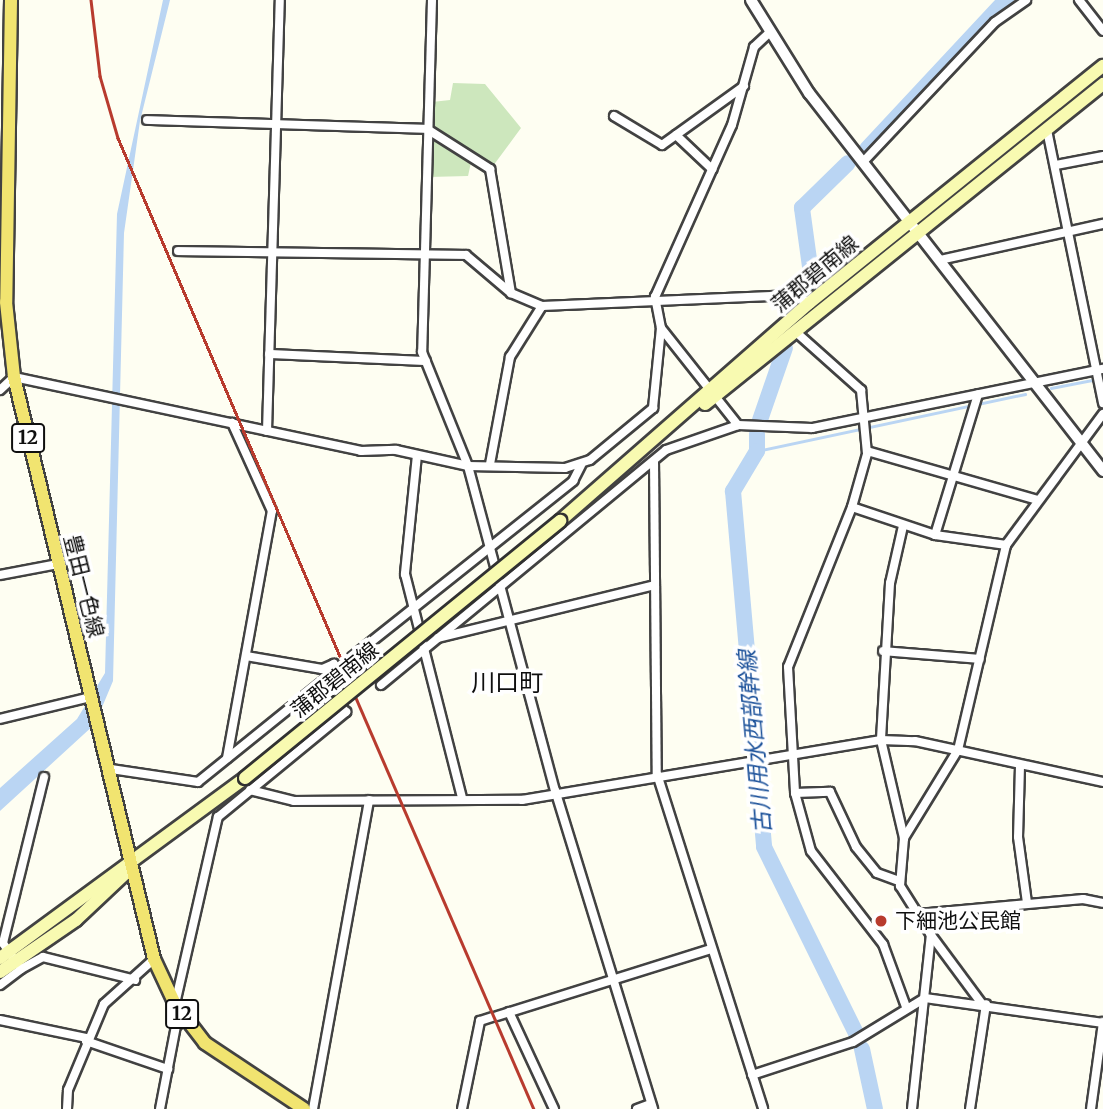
<!DOCTYPE html>
<meta charset="utf-8">
<style>
body{margin:0}
#map{position:relative;width:1103px;height:1109px;overflow:hidden;background:#fefef2;font-family:Merriweather,"Noto Sans JP",serif}
div>[style]{position:absolute}
[style*='--x']{left:calc(var(--x)*1px);top:calc(var(--y)*1px);width:calc(var(--w)*1px);rotate:calc(var(--a)*1deg)}
.green>*{inset:0;background:#cde7bd}
.water>*{inset:0;background:#bad5f3}
.stream>*{height:2.5px;margin:-1.25px;padding:0 1.25px;transform-origin:1.25px;border-radius:1.25px;background:#bad5f3}
.river>*{height:16px;margin:-8px;padding:0 8px;transform-origin:8px;border-radius:8px;background:#bad5f3}
.roads{filter:drop-shadow(2px 0 #424242) drop-shadow(-2px 0 #424242) drop-shadow(0 2px #424242) drop-shadow(0 -2px #424242)}
.minor>*{height:8px;margin:-4px;padding:0 4px;transform-origin:4px;border-radius:4px;background:#fff}
.tertiary>*{height:10px;margin:-5px;padding:0 5px;transform-origin:5px;border-radius:5px;background:#fff}
.secondary>*{height:12px;margin:-6px;padding:0 6px;transform-origin:6px;border-radius:6px;background:#f8fab1}
.primary>*{height:12px;margin:-6px;padding:0 6px;transform-origin:6px;border-radius:6px;background:#f1e470}
.rail>*{height:2.5px;margin:-1.25px;padding:0 1.25px;transform-origin:1.25px;border-radius:1.25px;background:#b83b2e}
.bridges{filter:drop-shadow(2px 0 #313131) drop-shadow(-2px 0 #313131) drop-shadow(0 2px #313131) drop-shadow(0 -2px #313131)}
.secondary-bridge>*{height:12px;margin:-6px;padding:0 6px;transform-origin:6px;border-radius:6px;background:#f8fab1}
.dots>*{width:19px;height:19px;translate:-50% -50%;box-sizing:border-box;border:4px solid #fff;border-radius:50%}
span{translate:-50% -50%;white-space:nowrap;text-align:center;line-height:1.15;-webkit-text-stroke:7px #fff;paint-order:stroke}
.shield-label span{padding:2px 5px;background:#fff;border:2px solid;border-radius:5px;-webkit-text-stroke-width:0}
.shield-label{font-size:19px;color:#0f0f0f;font-weight:700}
.street-label{font-size:21px;color:#0f0f0f}
.poi-label{font-size:21px;color:#0f0f0f}
.left{translate:0 -50%;text-align:left}
.water-label{font-size:23px;color:#1e539b;font-style:italic}
.quarter-label{font-size:24px;color:#0f0f0f}
</style>
<div id="map">
<div class="green">
<i style="clip-path:polygon(453px 83px,485px 84px,521px 128px,493px 166px,432px 128px,432px 102px,450px 100px)"></i>
<i style="clip-path:polygon(429px 134px,472px 158px,468px 176px,429px 177px)"></i>
</div>
<div class="water">
<i style="clip-path:polygon(163px 0,170px 0,140px 121px,124px 233px,113px 681px,95px 724px,0 811px,0 788px,77px 719px,105px 673px,117px 214px)"></i>
</div>
<div class="stream">
<i style="--x:1051;--y:388;--w:53;--a:-10.9"></i>
<i style="--x:757;--y:451;--w:274;--a:-12"></i>
</div>
<div class="river">
<i style="--x:867;--y:149;--w:204;--a:-47"></i>
<i style="--x:803;--y:293;--w:21;--a:-67"></i>
<i style="--x:811;--y:274;--w:67;--a:-97.8"></i>
<i style="--x:802;--y:208;--w:64;--a:-44.4"></i>
<i style="--x:760;--y:420;--w:76;--a:-70.9"></i>
<i style="--x:757;--y:434;--w:17;--a:90"></i>
<i style="--x:757;--y:451;--w:47;--a:121"></i>
<i style="--x:733;--y:491;--w:357;--a:85"></i>
<i style="--x:764;--y:847;--w:210;--a:63.7"></i>
<i style="--x:862;--y:1049;--w:61;--a:77.8"></i>
</div>
<div class="roads">
<div class="minor">
<i style="--x:432;--y:0;--w:352;--a:91.6"></i>
<i style="--x:422;--y:352;--w:123;--a:68"></i>
<i style="--x:468;--y:466;--w:335;--a:75"></i>
<i style="--x:555;--y:790;--w:334;--a:72.9"></i>
<i style="--x:1079;--y:0;--w:39;--a:52"></i>
<i style="--x:614;--y:116;--w:56;--a:31.1"></i>
<i style="--x:662;--y:145;--w:101;--a:-35.7"></i>
<i style="--x:147;--y:120;--w:280;--a:1.8"></i>
<i style="--x:427;--y:129;--w:75;--a:32.4"></i>
<i style="--x:490;--y:169;--w:126;--a:80.4"></i>
<i style="--x:1047;--y:130;--w:279;--a:78.4"></i>
<i style="--x:676;--y:135;--w:50;--a:43.4"></i>
<i style="--x:863;--y:162;--w:192;--a:-46.7"></i>
<i style="--x:995;--y:22;--w:38;--a:-35"></i>
<i style="--x:1056;--y:165;--w:48;--a:-10.8"></i>
<i style="--x:178;--y:251;--w:288;--a:0.8"></i>
<i style="--x:466;--y:255;--w:59;--a:40.2"></i>
<i style="--x:511;--y:293;--w:34;--a:23"></i>
<i style="--x:542;--y:306;--w:252;--a:-2.5"></i>
<i style="--x:794;--y:295;--w:17;--a:28"></i>
<i style="--x:940;--y:260;--w:167;--a:-12.5"></i>
<i style="--x:661;--y:328;--w:124;--a:51.6"></i>
<i style="--x:797;--y:333;--w:86;--a:41.7"></i>
<i style="--x:861;--y:390;--w:64;--a:84.6"></i>
<i style="--x:867;--y:454;--w:55;--a:105.8"></i>
<i style="--x:852;--y:507;--w:172;--a:111.8"></i>
<i style="--x:788;--y:667;--w:126;--a:86.8"></i>
<i style="--x:795;--y:793;--w:35;--a:-2"></i>
<i style="--x:830;--y:792;--w:61;--a:64.7"></i>
<i style="--x:856;--y:847;--w:33;--a:51"></i>
<i style="--x:877;--y:873;--w:23;--a:20"></i>
<i style="--x:269;--y:354;--w:157;--a:2.6"></i>
<i style="--x:0;--y:390;--w:19;--a:-43"></i>
<i style="--x:14;--y:377;--w:355;--a:12"></i>
<i style="--x:361;--y:451;--w:35;--a:-2"></i>
<i style="--x:396;--y:450;--w:74;--a:12.5"></i>
<i style="--x:468;--y:466;--w:97;--a:1.2"></i>
<i style="--x:565;--y:468;--w:26;--a:-18"></i>
<i style="--x:590;--y:460;--w:82;--a:-39.5"></i>
<i style="--x:653;--y:408;--w:80;--a:-84.3"></i>
<i style="--x:661;--y:328;--w:32;--a:-101"></i>
<i style="--x:655;--y:297;--w:188;--a:-65.9"></i>
<i style="--x:732;--y:125;--w:81;--a:-74.2"></i>
<i style="--x:754;--y:47;--w:21;--a:-43"></i>
<i style="--x:267;--y:431;--w:431;--a:-88.3"></i>
<i style="--x:867;--y:451;--w:178;--a:16"></i>
<i style="--x:417;--y:455;--w:120;--a:95.8"></i>
<i style="--x:405;--y:574;--w:230;--a:75.7"></i>
<i style="--x:654;--y:461;--w:313;--a:89.5"></i>
<i style="--x:657;--y:774;--w:351;--a:72.4"></i>
<i style="--x:490;--y:464;--w:109;--a:-79.4"></i>
<i style="--x:510;--y:357;--w:60;--a:-57.9"></i>
<i style="--x:852;--y:507;--w:88;--a:18.6"></i>
<i style="--x:935;--y:535;--w:72;--a:8"></i>
<i style="--x:903;--y:526;--w:58;--a:102.8"></i>
<i style="--x:890;--y:583;--w:157;--a:93.3"></i>
<i style="--x:881;--y:740;--w:101;--a:76.8"></i>
<i style="--x:935;--y:535;--w:147;--a:-73"></i>
<i style="--x:0;--y:575;--w:59;--a:-10.7"></i>
<i style="--x:438;--y:638;--w:223;--a:-13.7"></i>
<i style="--x:883;--y:651;--w:97;--a:4.7"></i>
<i style="--x:366;--y:670;--w:19;--a:-137"></i>
<i style="--x:352;--y:657;--w:283;--a:-38.5"></i>
<i style="--x:573;--y:481;--w:18;--a:-63"></i>
<i style="--x:381;--y:685;--w:369;--a:-39.5"></i>
<i style="--x:666;--y:450;--w:76;--a:-19.1"></i>
<i style="--x:738;--y:425;--w:74;--a:2.3"></i>
<i style="--x:812;--y:428;--w:297;--a:-11.5"></i>
<i style="--x:0;--y:719;--w:94;--a:-13.6"></i>
<i style="--x:227;--y:758;--w:251;--a:-79.7"></i>
<i style="--x:272;--y:511;--w:97;--a:-114.4"></i>
<i style="--x:1020;--y:766;--w:71;--a:91.6"></i>
<i style="--x:1018;--y:837;--w:67;--a:82.2"></i>
<i style="--x:111;--y:769;--w:88;--a:8.5"></i>
<i style="--x:198;--y:782;--w:179;--a:-38.9"></i>
<i style="--x:337;--y:670;--w:7;--a:-117"></i>
<i style="--x:334;--y:664;--w:13;--a:157"></i>
<i style="--x:322;--y:669;--w:77;--a:-170.3"></i>
<i style="--x:250;--y:790;--w:45;--a:14"></i>
<i style="--x:294;--y:801;--w:228;--a:-0.3"></i>
<i style="--x:522;--y:800;--w:364;--a:-9.5"></i>
<i style="--x:881;--y:740;--w:34;--a:2"></i>
<i style="--x:915;--y:741;--w:192;--a:12.3"></i>
<i style="--x:795;--y:793;--w:60;--a:74.6"></i>
<i style="--x:811;--y:851;--w:118;--a:52.3"></i>
<i style="--x:883;--y:944;--w:67;--a:69.9"></i>
<i style="--x:918;--y:914;--w:166;--a:-5.2"></i>
<i style="--x:1083;--y:899;--w:20;--a:11"></i>
<i style="--x:931;--y:935;--w:86;--a:53.5"></i>
<i style="--x:21;--y:969;--w:25;--a:-29"></i>
<i style="--x:43;--y:957;--w:95;--a:14"></i>
<i style="--x:0;--y:985;--w:26;--a:-37"></i>
<i style="--x:21;--y:969;--w:32;--a:-125"></i>
<i style="--x:3;--y:943;--w:171;--a:-76.1"></i>
<i style="--x:175;--y:1004;--w:192;--a:-77.1"></i>
<i style="--x:218;--y:817;--w:166;--a:-39.4"></i>
<i style="--x:346;--y:712;--w:38;--a:-133"></i>
<i style="--x:509;--y:1012;--w:107;--a:65.1"></i>
<i style="--x:497;--y:1016;--w:224;--a:-17.4"></i>
<i style="--x:0;--y:1020;--w:89;--a:11.7"></i>
<i style="--x:86;--y:1041;--w:87;--a:18.9"></i>
<i style="--x:752;--y:1075;--w:106;--a:-18.1"></i>
<i style="--x:853;--y:1042;--w:84;--a:-31.4"></i>
<i style="--x:925;--y:998;--w:180;--a:8"></i>
<i style="--x:67;--y:1109;--w:19;--a:-87"></i>
<i style="--x:68;--y:1090;--w:93;--a:-67.3"></i>
<i style="--x:104;--y:1004;--w:67;--a:-42"></i>
<i style="--x:160;--y:1109;--w:85;--a:-79.1"></i>
<i style="--x:176;--y:1026;--w:11;--a:-38"></i>
<i style="--x:313;--y:1109;--w:314;--a:-79.7"></i>
<i style="--x:462;--y:1109;--w:90;--a:-78.4"></i>
<i style="--x:480;--y:1021;--w:13;--a:-18"></i>
<i style="--x:637;--y:1109;--w:15;--a:-20"></i>
<i style="--x:912;--y:1109;--w:175;--a:-83.8"></i>
<i style="--x:931;--y:935;--w:58;--a:-122.3"></i>
<i style="--x:900;--y:886;--w:48;--a:-85.2"></i>
<i style="--x:904;--y:838;--w:103;--a:-58.5"></i>
<i style="--x:958;--y:750;--w:211;--a:-76.8"></i>
<i style="--x:1006;--y:545;--w:163;--a:-53.5"></i>
<i style="--x:970;--y:1109;--w:106;--a:-81.3"></i>
<i style="--x:1091;--y:1109;--w:88;--a:-82.1"></i>
</div>
<div class="tertiary">
<i style="--x:751;--y:0;--w:110;--a:58.1"></i>
<i style="--x:809;--y:93;--w:479;--a:52.1"></i>
</div>
<div class="secondary">
<i style="--x:705;--y:404;--w:511;--a:-38.8"></i>
<i style="--x:560;--y:521;--w:331;--a:-41.2"></i>
<i style="--x:809;--y:303;--w:378;--a:-38.9"></i>
<i style="--x:0;--y:958;--w:304;--a:-36.3"></i>
<i style="--x:0;--y:972;--w:92;--a:-34.4"></i>
<i style="--x:76;--y:920;--w:70;--a:-43.3"></i>
</div>
<div class="primary">
<i style="--x:11;--y:0;--w:302;--a:90.9"></i>
<i style="--x:6;--y:302;--w:75;--a:83.9"></i>
<i style="--x:14;--y:377;--w:599;--a:76.47"></i>
<i style="--x:154;--y:959;--w:50;--a:65"></i>
<i style="--x:175;--y:1004;--w:49;--a:52.4"></i>
<i style="--x:205;--y:1043;--w:119;--a:33.7"></i>
</div>
</div>
<div class="rail">
<i style="--x:91;--y:0;--w:77;--a:83.2"></i>
<i style="--x:100;--y:76;--w:65;--a:73.8"></i>
<i style="--x:118;--y:138;--w:592;--a:66.81"></i>
<i style="--x:356;--y:698;--w:448;--a:66.6"></i>
</div>
<div class="bridges">
<div class="secondary-bridge">
<i style="--x:245;--y:778;--w:407;--a:-39.2"></i>
</div>
</div>
<div class="dots">
<i style="left:881px;top:921px;background:#b83b2e"></i>
</div>
<div class="shield-label">
<span style="left:28px;top:438px">12</span>
<span style="left:182px;top:1014px">12</span>
</div>
<div class="street-label">
<span style="left:815px;top:274px;rotate:-40deg">蒲郡碧南線</span>
<span style="left:84px;top:586px;rotate:76deg">豊田一色線</span>
<span style="left:335px;top:680px;rotate:-39deg">蒲郡碧南線</span>
</div>
<div class="poi-label">
<span class="left" style="left:895px;top:921px">下細池公民館</span>
</div>
<div class="water-label">
<span style="left:755px;top:742px;rotate:-95deg">古川用水西部幹線</span>
</div>
<div class="quarter-label">
<span style="left:507px;top:683px">川口町</span>
</div>
</div>
